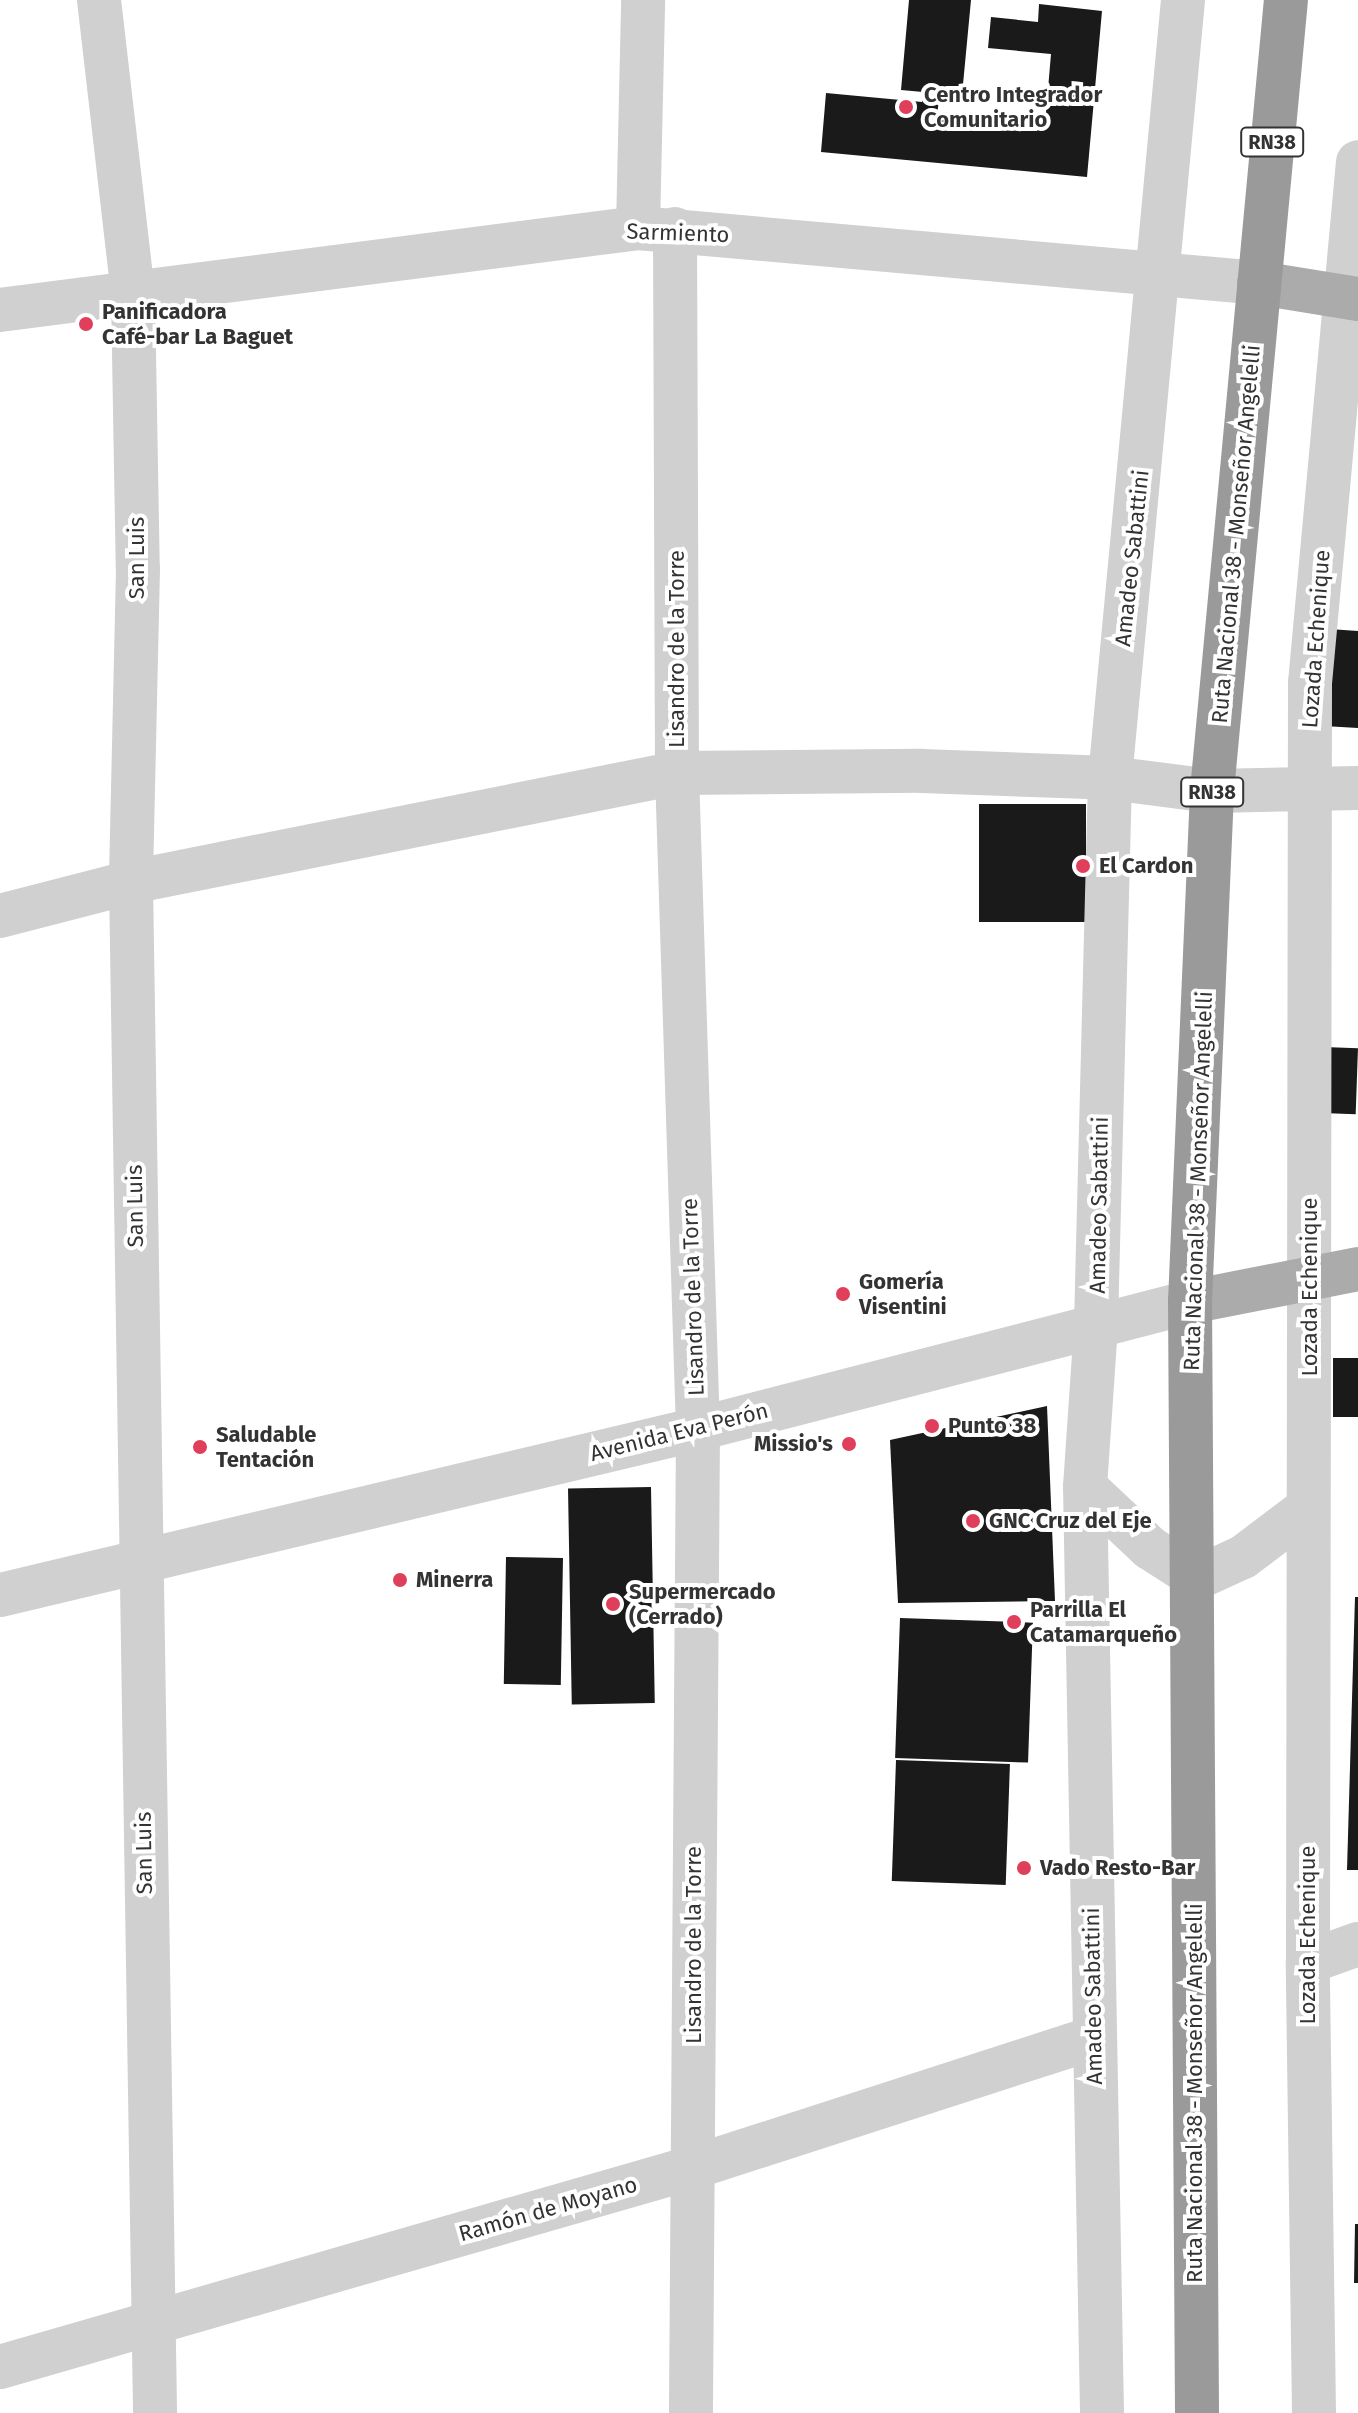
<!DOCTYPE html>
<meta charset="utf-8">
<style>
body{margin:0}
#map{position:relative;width:1358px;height:2413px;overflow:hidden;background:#fff;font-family:"Fira Sans",sans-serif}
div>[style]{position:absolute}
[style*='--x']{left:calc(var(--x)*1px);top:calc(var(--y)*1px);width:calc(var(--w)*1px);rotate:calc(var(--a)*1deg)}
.building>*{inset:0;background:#1a1a1a;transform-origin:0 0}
.minor>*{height:44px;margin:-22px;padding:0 22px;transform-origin:22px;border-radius:22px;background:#d0d0d0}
.major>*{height:44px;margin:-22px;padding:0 22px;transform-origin:22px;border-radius:22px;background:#ababab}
.highway>*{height:44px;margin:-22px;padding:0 22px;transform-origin:22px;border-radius:22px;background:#9a9a9a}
.dots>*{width:22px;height:22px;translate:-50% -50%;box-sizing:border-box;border:4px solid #fff;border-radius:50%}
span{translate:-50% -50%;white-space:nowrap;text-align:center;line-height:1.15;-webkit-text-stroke:8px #fff;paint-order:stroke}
.shield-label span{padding:2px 6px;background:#fff;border:2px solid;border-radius:6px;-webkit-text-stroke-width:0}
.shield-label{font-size:20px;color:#333;font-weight:700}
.poi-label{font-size:22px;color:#333;font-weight:700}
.left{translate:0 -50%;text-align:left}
.right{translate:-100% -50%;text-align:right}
.street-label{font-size:22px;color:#333}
</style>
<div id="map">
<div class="building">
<i style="clip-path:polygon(909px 0,971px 0,962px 95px,940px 93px,937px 115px,1045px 124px,1051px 54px,988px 48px,991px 17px,1038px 22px,1039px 4px,1102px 11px,1087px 177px,821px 152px,826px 93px,922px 102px,923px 92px,901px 90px)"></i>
<i style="clip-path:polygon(1329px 629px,1358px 631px,1358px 728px,1324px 726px)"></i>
<i style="left:979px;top:804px;width:107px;height:118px"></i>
<i style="left:1324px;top:1047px;width:34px;height:66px;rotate:2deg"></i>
<i style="left:1333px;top:1358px;width:25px;height:59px"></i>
<i style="clip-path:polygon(1047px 1406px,1055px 1601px,898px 1603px,890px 1440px)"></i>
<i style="left:651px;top:1487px;width:216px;height:83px;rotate:89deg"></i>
<i style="left:506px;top:1557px;width:57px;height:127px;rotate:1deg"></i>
<i style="clip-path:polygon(1355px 1597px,1358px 1597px,1358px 1870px,1347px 1870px)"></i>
<i style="left:900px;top:1618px;width:133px;height:140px;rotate:2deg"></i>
<i style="left:896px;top:1760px;width:114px;height:121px;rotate:2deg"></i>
<i style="clip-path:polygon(1355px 2224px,1358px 2224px,1358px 2283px,1354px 2283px)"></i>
</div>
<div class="minor">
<i style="--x:99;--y:0;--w:297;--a:83.4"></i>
<i style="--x:133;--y:295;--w:274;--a:89"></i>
<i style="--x:138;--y:569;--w:313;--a:91.3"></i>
<i style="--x:131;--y:882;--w:1531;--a:89.1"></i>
<i style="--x:638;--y:228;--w:228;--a:-88.7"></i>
<i style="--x:675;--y:229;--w:544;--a:89.79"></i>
<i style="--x:677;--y:773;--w:656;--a:88.17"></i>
<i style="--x:698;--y:1429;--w:984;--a:90.41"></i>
<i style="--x:0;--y:310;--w:643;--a:-7.32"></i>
<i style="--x:638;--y:228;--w:623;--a:5.06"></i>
<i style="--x:0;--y:916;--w:135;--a:-14.5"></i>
<i style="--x:131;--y:882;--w:557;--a:-11.29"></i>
<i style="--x:677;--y:773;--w:245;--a:-0.5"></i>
<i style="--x:922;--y:771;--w:188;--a:2.1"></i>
<i style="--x:1110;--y:778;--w:103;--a:7.3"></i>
<i style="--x:1212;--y:791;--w:146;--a:-1.2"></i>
<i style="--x:1085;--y:1487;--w:89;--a:43.2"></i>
<i style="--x:1150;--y:1548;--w:56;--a:32.6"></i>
<i style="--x:1197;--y:1578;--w:51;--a:-24.5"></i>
<i style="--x:1243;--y:1557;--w:81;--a:-37"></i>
<i style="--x:0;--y:1595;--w:717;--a:-13.38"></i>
<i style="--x:698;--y:1429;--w:508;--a:-14.47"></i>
<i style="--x:1308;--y:1962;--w:53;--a:-19.8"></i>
<i style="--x:0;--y:2367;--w:722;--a:-16.08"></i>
<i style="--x:694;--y:2167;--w:419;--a:-17.9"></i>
<i style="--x:1102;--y:2413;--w:926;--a:-91.05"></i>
<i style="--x:1085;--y:1487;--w:163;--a:-86.1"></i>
<i style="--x:1096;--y:1324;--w:546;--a:-88.53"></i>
<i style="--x:1110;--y:778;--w:781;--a:-84.64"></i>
<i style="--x:1314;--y:2413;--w:451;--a:-90.8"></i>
<i style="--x:1308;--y:1962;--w:1279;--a:-89.91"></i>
<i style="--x:1310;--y:683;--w:523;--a:-84.74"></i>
</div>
<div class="major">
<i style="--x:1259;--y:283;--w:100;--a:9.2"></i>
<i style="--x:1190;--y:1302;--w:171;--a:-11.1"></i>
</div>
<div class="highway">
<i style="--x:1197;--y:2413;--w:1111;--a:-90.36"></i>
<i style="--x:1190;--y:1302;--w:511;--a:-87.53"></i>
<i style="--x:1212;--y:791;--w:794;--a:-84.66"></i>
</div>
<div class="dots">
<i style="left:906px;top:107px;background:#df3f5a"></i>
<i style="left:86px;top:324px;background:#df3f5a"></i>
<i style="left:1083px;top:866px;background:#df3f5a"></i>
<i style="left:843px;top:1294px;background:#df3f5a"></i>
<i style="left:932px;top:1426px;background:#df3f5a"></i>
<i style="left:849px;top:1444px;background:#df3f5a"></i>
<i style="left:200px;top:1447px;background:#df3f5a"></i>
<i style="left:973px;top:1521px;background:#df3f5a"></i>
<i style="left:400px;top:1580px;background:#df3f5a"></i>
<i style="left:613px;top:1604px;background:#df3f5a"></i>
<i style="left:1014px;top:1622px;background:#df3f5a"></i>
<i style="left:1024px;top:1868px;background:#df3f5a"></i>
</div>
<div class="shield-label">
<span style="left:1272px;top:142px">RN38</span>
<span style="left:1212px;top:792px">RN38</span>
</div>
<div class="poi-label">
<span class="left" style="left:924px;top:107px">Centro Integrador<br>Comunitario</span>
<span class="left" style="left:102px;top:324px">Panificadora<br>Café-bar La Baguet</span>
<span class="left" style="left:1099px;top:866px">El Cardon</span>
<span class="left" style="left:859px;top:1294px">Gomería<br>Visentini</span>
<span class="left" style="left:948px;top:1426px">Punto 38</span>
<span class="left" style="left:216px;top:1447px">Saludable<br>Tentación</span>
<span class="right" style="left:833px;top:1444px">Missio's</span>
<span class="left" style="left:989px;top:1521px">GNC Cruz del Eje</span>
<span class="left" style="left:416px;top:1580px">Minerra</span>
<span class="left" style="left:629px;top:1604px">Supermercado<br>(Cerrado)</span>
<span class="left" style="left:1030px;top:1622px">Parrilla El<br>Catamarqueño</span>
<span class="left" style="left:1040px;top:1868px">Vado Resto-Bar</span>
</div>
<div class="street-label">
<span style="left:678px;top:233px;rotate:2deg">Sarmiento</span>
<span style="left:1236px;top:534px;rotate:-85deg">Ruta Nacional 38 - Monseñor Angelelli</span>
<span style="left:137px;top:558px;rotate:-90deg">San Luis</span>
<span style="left:1132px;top:558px;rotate:-84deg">Amadeo Sabattini</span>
<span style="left:1316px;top:639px;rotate:-86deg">Lozada Echenique</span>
<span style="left:677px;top:649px;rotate:-90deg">Lisandro de la Torre</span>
<span style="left:1198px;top:1181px;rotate:-88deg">Ruta Nacional 38 - Monseñor Angelelli</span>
<span style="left:1099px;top:1205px;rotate:-89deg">Amadeo Sabattini</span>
<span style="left:135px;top:1206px;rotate:-91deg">San Luis</span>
<span style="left:1310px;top:1287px;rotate:-90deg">Lozada Echenique</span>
<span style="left:693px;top:1297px;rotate:-92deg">Lisandro de la Torre</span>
<span style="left:679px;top:1432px;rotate:-14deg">Avenida Eva Perón</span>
<span style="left:144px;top:1853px;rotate:-91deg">San Luis</span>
<span style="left:1308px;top:1935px;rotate:-90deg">Lozada Echenique</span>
<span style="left:694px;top:1945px;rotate:-90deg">Lisandro de la Torre</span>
<span style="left:1093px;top:1996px;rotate:-91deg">Amadeo Sabattini</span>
<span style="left:1195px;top:2093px;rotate:-90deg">Ruta Nacional 38 - Monseñor Angelelli</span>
<span style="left:548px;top:2209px;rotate:-16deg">Ramón de Moyano</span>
</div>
</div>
